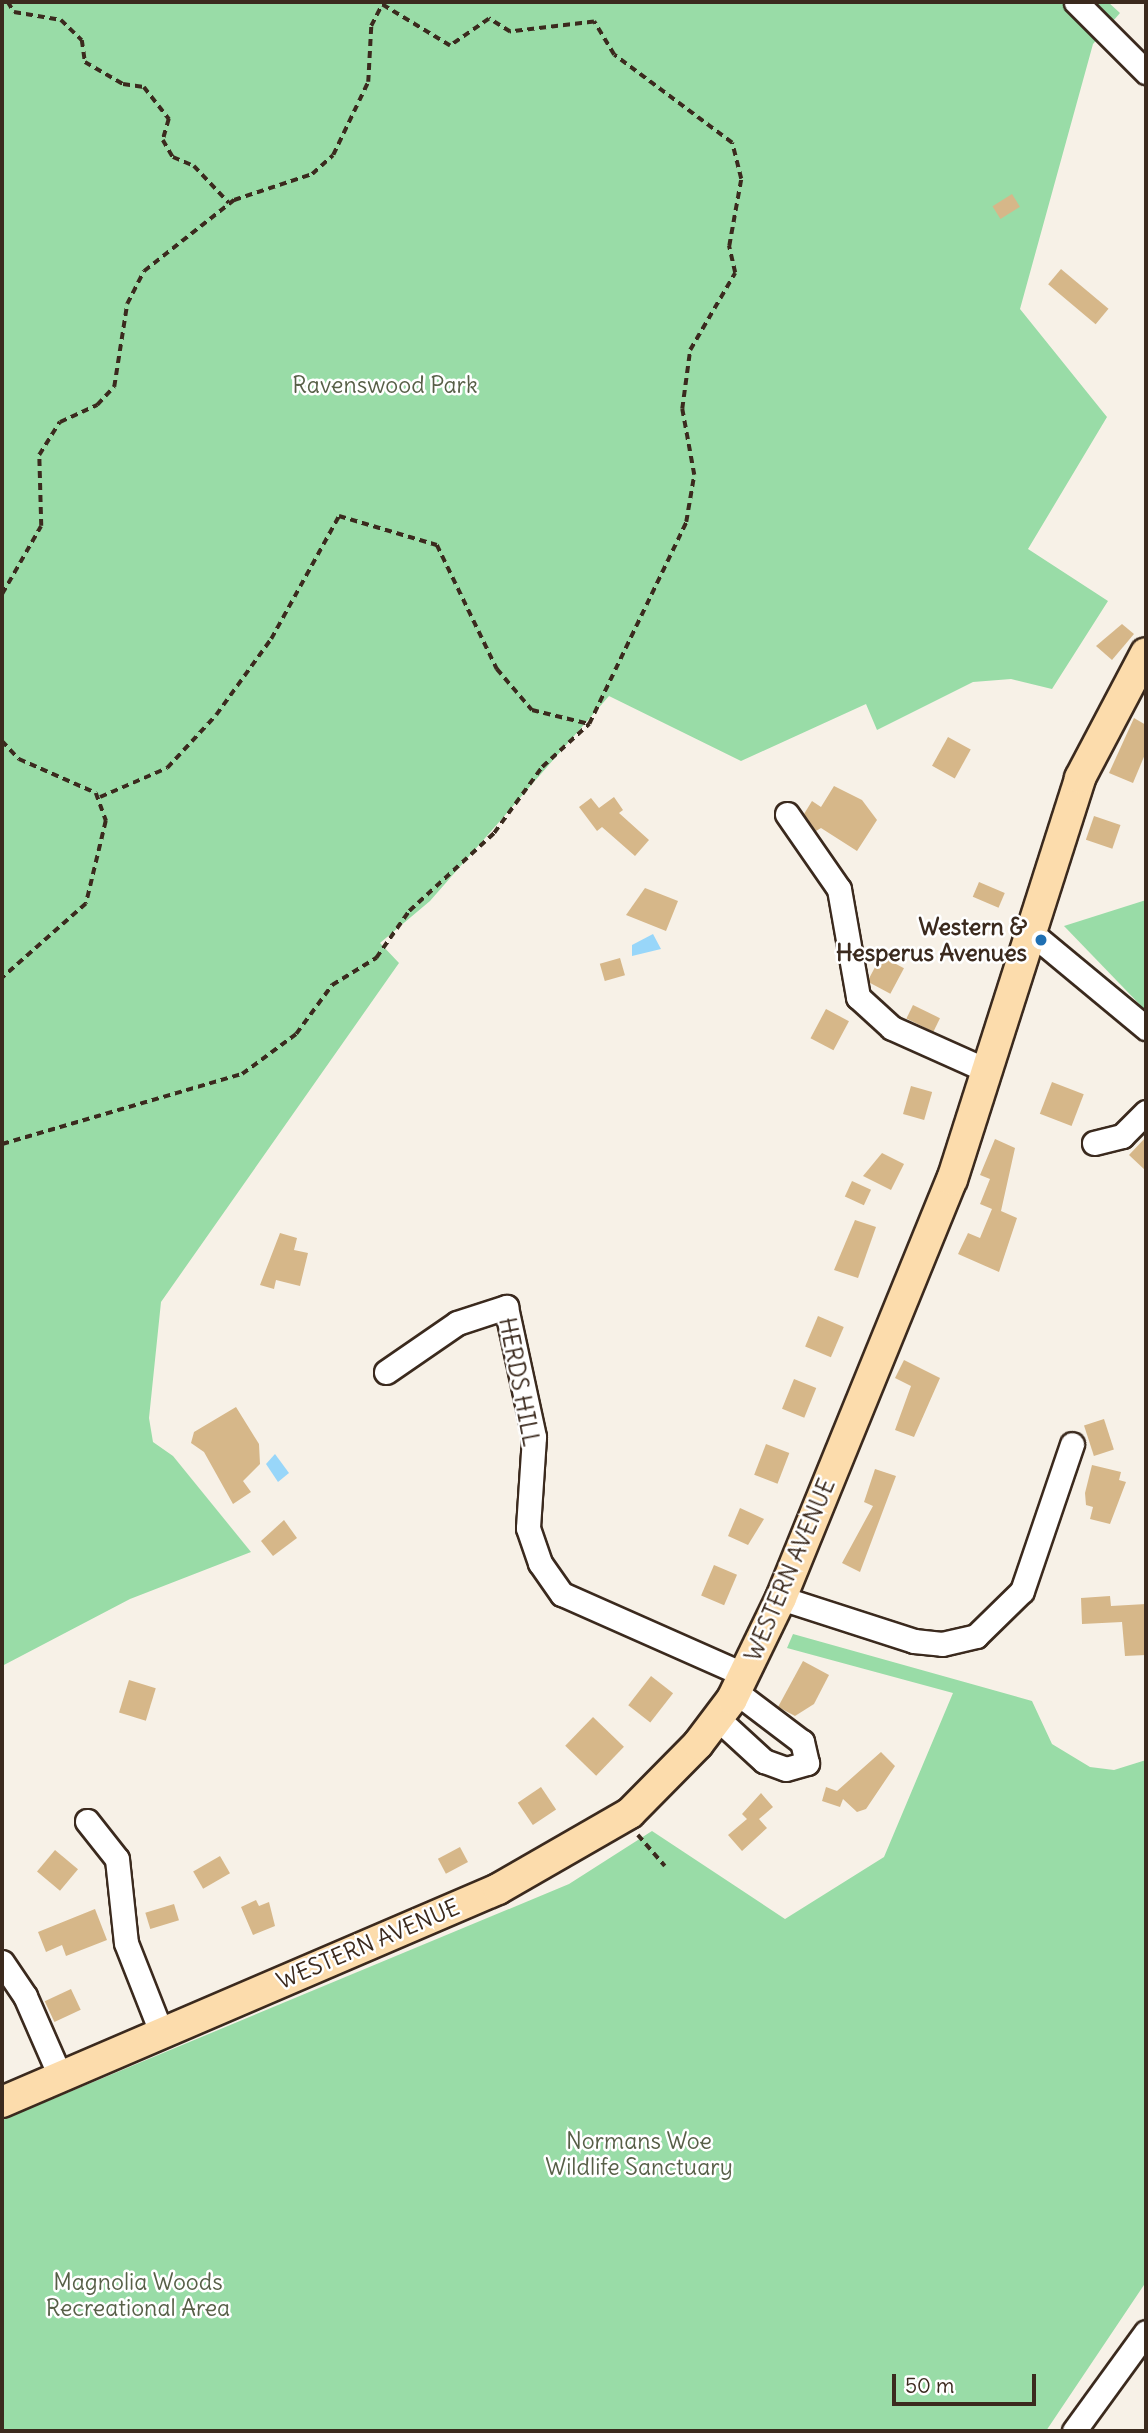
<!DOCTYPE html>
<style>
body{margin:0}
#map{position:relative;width:1148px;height:2433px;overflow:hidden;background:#f7f1e7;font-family:Delius,sans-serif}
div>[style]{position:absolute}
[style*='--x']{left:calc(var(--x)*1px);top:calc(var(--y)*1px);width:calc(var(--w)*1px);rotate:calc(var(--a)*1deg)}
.green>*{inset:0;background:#99dca7}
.water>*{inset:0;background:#98d6f9}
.building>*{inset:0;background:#d6b789;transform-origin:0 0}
.path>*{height:3.5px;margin-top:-1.75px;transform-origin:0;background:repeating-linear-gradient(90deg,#3b2a1e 0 7px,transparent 0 12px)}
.roads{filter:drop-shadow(2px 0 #3b2a1e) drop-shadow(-2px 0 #3b2a1e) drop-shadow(0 2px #3b2a1e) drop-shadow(0 -2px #3b2a1e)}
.minor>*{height:23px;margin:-11.5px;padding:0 11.5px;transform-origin:11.5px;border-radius:11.5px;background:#fff}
.major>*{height:30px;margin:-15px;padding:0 15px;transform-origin:15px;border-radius:15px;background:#fcdcac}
.dots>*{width:19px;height:19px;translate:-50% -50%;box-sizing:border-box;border:4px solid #fff;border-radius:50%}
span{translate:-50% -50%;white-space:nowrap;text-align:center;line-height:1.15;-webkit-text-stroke:5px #fff;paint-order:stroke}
.park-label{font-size:23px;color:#575f47}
.poi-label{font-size:23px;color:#3b2a1e;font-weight:700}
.right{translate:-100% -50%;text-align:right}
.street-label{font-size:23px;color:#3b2a1e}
.frame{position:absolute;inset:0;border:4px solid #3b2a1e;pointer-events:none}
.scale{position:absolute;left:892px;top:2374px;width:144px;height:32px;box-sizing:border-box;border:4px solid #3b2a1e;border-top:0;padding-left:9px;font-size:21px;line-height:24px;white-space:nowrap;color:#3b2a1e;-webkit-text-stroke:5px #fff;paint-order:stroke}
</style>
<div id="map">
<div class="green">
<i style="clip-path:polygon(2px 2px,1108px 2px,1120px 13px,1093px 44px,1020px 309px,1107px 417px,1028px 549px,1108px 601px,1052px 689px,1011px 679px,973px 682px,877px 730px,866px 704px,741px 761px,609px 696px,430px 901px,380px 943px,399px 963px,161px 1302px,149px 1418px,153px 1442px,173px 1456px,251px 1552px,130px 1599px,2px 1666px)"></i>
<i style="clip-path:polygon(1146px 900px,1146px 1011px,1064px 926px)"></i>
<i style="clip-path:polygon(793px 1634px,1032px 1701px,1052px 1744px,1090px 1767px,1114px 1770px,1146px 1760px,1146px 2282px,1046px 2431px,2px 2431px,2px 2120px,569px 1884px,652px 1831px,785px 1919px,884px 1857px,953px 1693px,787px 1648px)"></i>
</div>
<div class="water">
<i style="clip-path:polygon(653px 934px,661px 949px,632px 956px,632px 945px)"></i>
<i style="clip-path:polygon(275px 1454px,289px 1473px,278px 1482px,266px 1464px)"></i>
</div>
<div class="building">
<i style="left:1012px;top:194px;width:15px;height:23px;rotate:58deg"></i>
<i style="left:1061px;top:269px;width:62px;height:20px;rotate:40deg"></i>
<i style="clip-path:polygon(1122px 624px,1134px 634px,1112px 660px,1096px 646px)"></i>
<i style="clip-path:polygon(1134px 718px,1146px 725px,1146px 752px,1133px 783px,1109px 773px)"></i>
<i style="left:948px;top:737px;width:26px;height:33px;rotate:29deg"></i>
<i style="clip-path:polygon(834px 786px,862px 800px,877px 820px,857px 851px,821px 828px,816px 831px,804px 814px,812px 801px,821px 807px)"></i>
<i style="clip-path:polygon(614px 797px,623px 810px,619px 813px,649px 840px,635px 856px,602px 827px,597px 831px,579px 807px,591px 798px,599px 808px)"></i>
<i style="left:1094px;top:816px;width:28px;height:25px;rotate:19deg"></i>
<i style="left:979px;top:882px;width:28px;height:16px;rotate:23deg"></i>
<i style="clip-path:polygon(645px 888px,678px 901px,666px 931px,626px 915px)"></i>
<i style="left:881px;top:956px;width:26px;height:29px;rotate:28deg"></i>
<i style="left:620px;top:958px;width:18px;height:21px;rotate:74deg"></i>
<i style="left:913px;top:1005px;width:30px;height:15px;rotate:26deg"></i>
<i style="left:826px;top:1009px;width:26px;height:33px;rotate:28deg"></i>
<i style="left:1052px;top:1082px;width:34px;height:34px;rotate:21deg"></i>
<i style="left:911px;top:1086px;width:22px;height:29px;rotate:16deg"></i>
<i style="clip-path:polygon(1146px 1137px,1146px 1171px,1129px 1155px)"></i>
<i style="clip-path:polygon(995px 1139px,1015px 1148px,1001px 1211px,1017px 1218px,999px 1272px,958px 1254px,968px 1233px,980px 1238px,992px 1209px,980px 1204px,990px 1179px,980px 1175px)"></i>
<i style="clip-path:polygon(882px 1153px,904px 1164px,891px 1190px,863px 1176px)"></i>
<i style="left:852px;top:1181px;width:21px;height:17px;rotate:25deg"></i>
<i style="clip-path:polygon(855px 1220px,876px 1227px,858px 1278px,834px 1270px)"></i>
<i style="clip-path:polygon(280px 1233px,297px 1238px,294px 1250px,308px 1253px,300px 1286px,276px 1280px,274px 1289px,260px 1285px)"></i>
<i style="left:818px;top:1316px;width:28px;height:33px;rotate:23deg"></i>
<i style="clip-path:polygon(904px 1360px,940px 1378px,914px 1437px,895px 1430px,911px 1386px,895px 1378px)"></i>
<i style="left:794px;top:1379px;width:24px;height:32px;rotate:22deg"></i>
<i style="clip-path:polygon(236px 1407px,259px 1444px,260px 1464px,243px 1481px,251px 1492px,233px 1504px,204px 1452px,191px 1443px,194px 1432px)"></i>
<i style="left:1104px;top:1419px;width:32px;height:21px;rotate:72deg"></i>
<i style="left:766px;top:1444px;width:25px;height:33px;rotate:21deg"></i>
<i style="clip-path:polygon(1092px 1465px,1121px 1472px,1119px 1480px,1126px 1482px,1110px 1524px,1090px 1519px,1093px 1507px,1086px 1505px,1085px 1493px)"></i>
<i style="clip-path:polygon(875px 1469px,896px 1476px,860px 1572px,842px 1563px,873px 1506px,864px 1502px)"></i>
<i style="clip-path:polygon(740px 1508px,764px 1519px,748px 1545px,728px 1536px)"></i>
<i style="clip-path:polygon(284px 1520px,297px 1538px,273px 1556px,261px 1541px)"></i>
<i style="left:714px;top:1565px;width:25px;height:33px;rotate:23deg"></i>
<i style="clip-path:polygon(1110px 1596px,1111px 1606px,1146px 1604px,1146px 1655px,1125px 1656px,1122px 1622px,1082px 1624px,1081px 1598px)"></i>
<i style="clip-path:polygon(803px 1661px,829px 1675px,814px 1704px,795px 1716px,778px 1707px)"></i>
<i style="left:651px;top:1676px;width:28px;height:37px;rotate:38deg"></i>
<i style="left:129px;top:1680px;width:28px;height:34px;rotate:17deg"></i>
<i style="left:593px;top:1717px;width:43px;height:40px;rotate:44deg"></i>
<i style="clip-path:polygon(881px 1752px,895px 1766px,866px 1809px,857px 1812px,843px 1799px,840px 1807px,822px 1801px,826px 1787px,837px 1791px)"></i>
<i style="left:541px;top:1787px;width:27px;height:28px;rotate:56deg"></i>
<i style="clip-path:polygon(761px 1793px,773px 1807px,759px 1819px,767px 1828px,742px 1851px,728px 1835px,747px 1819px,742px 1814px)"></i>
<i style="left:460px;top:1847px;width:17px;height:25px;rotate:62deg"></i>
<i style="left:55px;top:1850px;width:30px;height:28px;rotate:40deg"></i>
<i style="left:220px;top:1856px;width:20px;height:31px;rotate:60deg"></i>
<i style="clip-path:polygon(256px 1900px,259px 1906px,269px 1902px,275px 1926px,253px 1935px,241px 1907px)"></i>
<i style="left:174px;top:1904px;width:17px;height:30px;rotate:73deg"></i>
<i style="clip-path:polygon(95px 1909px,107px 1940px,66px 1956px,62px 1945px,46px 1952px,38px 1932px)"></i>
<i style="left:71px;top:1989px;width:23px;height:29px;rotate:65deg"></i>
</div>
<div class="path">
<i style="--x:8;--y:2;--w:12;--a:59"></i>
<i style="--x:14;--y:12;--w:48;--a:9.7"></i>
<i style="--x:61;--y:20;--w:29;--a:44"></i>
<i style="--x:82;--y:40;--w:22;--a:82"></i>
<i style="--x:85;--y:62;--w:44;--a:30.1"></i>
<i style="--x:123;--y:84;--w:21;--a:8"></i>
<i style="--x:144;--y:87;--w:41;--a:52"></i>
<i style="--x:169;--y:119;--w:22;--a:106"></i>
<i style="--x:163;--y:140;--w:20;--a:60"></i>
<i style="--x:173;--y:157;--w:23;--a:23"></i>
<i style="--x:194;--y:166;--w:51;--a:46.6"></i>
<i style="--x:2;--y:594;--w:78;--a:-60.2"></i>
<i style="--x:41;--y:526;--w:71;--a:-91.6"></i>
<i style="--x:39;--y:455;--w:39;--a:-58"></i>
<i style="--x:60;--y:422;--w:41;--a:-24.7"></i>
<i style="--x:97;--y:405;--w:25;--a:-47"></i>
<i style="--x:114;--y:387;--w:84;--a:-81.1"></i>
<i style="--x:127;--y:304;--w:37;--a:-63"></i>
<i style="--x:144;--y:271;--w:115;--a:-38.3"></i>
<i style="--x:234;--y:200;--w:82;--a:-18.4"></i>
<i style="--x:312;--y:174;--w:28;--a:-42"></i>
<i style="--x:333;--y:155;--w:81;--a:-64.4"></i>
<i style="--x:368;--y:82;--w:56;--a:-86.9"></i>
<i style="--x:371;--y:26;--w:27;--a:-63"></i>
<i style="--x:2;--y:741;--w:25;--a:47"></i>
<i style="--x:19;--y:759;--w:84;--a:23.8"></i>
<i style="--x:96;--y:793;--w:30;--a:70"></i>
<i style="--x:106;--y:821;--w:85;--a:103.5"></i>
<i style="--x:86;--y:904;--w:112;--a:138.6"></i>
<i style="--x:100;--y:797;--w:73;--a:-23.4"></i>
<i style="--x:167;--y:768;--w:72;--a:-47.2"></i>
<i style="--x:216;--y:715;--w:94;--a:-54.1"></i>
<i style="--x:271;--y:639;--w:141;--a:-61.1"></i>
<i style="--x:339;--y:516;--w:102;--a:16.5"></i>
<i style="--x:437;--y:545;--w:138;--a:64.2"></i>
<i style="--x:497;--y:669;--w:54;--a:49.5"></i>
<i style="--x:532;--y:710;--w:59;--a:13.8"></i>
<i style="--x:2;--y:1144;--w:250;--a:-16.3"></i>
<i style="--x:242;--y:1074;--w:67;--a:-36.5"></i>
<i style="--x:296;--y:1034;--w:61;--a:-53.7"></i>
<i style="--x:332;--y:985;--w:52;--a:-31.5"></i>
<i style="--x:376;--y:958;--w:57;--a:-54.9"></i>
<i style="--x:409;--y:911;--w:115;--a:-42.5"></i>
<i style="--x:494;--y:833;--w:82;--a:-54"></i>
<i style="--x:542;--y:767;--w:64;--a:-42.5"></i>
<i style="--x:589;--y:724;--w:224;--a:-64.3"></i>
<i style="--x:686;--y:522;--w:48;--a:-80.3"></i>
<i style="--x:694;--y:475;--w:67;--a:-100.3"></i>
<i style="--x:682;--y:409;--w:60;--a:-82.3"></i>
<i style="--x:690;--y:350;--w:89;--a:-59.7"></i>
<i style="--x:735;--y:273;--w:28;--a:-103"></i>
<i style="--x:729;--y:246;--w:68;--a:-79.8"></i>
<i style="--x:741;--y:179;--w:37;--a:-104"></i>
<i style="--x:732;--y:143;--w:147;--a:-143.3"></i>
<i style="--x:614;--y:55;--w:39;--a:-121"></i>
<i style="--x:594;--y:22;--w:85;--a:173.2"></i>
<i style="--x:510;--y:32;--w:25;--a:-148"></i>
<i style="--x:489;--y:19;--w:47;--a:145.3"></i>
<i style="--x:450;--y:46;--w:81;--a:-148.7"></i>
<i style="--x:638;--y:1835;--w:41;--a:48.9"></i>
</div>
<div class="roads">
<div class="minor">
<i style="--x:1076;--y:2;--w:99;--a:45"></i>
<i style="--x:787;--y:814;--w:91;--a:55.3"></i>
<i style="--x:839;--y:889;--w:110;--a:80"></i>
<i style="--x:858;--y:997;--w:46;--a:42.4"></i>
<i style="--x:892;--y:1028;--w:103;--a:24.1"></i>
<i style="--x:1029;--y:931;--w:152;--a:39.7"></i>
<i style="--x:1094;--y:1143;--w:29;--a:-14"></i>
<i style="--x:1122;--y:1136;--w:34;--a:-45"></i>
<i style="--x:386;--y:1372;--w:86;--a:-34.6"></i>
<i style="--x:457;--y:1323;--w:52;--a:-18.1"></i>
<i style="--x:506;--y:1307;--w:133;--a:77.8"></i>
<i style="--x:534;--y:1437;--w:91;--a:93.8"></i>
<i style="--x:528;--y:1528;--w:37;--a:71"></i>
<i style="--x:540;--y:1563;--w:38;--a:55"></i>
<i style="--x:562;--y:1594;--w:200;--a:23.9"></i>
<i style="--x:781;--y:1598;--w:140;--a:17.9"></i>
<i style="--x:914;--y:1641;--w:28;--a:6"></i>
<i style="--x:942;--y:1644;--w:35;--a:-13"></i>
<i style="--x:976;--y:1636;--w:64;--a:-44.4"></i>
<i style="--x:1022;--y:1591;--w:155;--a:-71.2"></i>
<i style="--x:717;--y:1718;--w:64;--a:42.5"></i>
<i style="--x:764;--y:1761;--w:23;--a:20"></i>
<i style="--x:786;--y:1769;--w:22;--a:-16"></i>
<i style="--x:807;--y:1763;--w:22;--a:-103"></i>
<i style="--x:802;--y:1742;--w:83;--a:-142.9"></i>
<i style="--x:87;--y:1821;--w:48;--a:51.7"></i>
<i style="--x:117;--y:1859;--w:84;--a:83.9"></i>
<i style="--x:126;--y:1943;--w:96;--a:68.5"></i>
<i style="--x:2;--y:1962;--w:41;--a:55.9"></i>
<i style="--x:25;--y:1996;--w:87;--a:66.4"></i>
<i style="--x:1074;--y:2431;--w:122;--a:-54"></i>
</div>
<div class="major">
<i style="--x:2;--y:2102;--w:540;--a:-23.24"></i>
<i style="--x:498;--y:1889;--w:152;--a:-29.9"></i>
<i style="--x:630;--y:1813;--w:97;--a:-45.4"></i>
<i style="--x:698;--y:1744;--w:56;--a:-52.9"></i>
<i style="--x:732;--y:1699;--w:112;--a:-64.1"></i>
<i style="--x:781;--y:1598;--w:452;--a:-67.8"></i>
<i style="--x:952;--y:1180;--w:422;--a:-72.3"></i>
<i style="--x:1080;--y:778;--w:141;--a:-62.2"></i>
</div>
</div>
<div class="dots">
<i style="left:1041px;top:940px;background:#1f6fb2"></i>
</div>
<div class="park-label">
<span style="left:385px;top:385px">Ravenswood Park</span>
<span style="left:639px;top:2154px">Normans Woe<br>Wildlife Sanctuary</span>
<span style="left:138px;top:2295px">Magnolia Woods<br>Recreational Area</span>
</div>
<div class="poi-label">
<span class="right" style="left:1027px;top:940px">Western &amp;<br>Hesperus Avenues</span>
</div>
<div class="street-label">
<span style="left:519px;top:1382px;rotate:79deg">HERDS HILL</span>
<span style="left:790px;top:1570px;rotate:-67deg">WESTERN AVENUE</span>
<span style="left:368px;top:1944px;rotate:-23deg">WESTERN AVENUE</span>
</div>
<div class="frame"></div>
<div class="scale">50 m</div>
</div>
